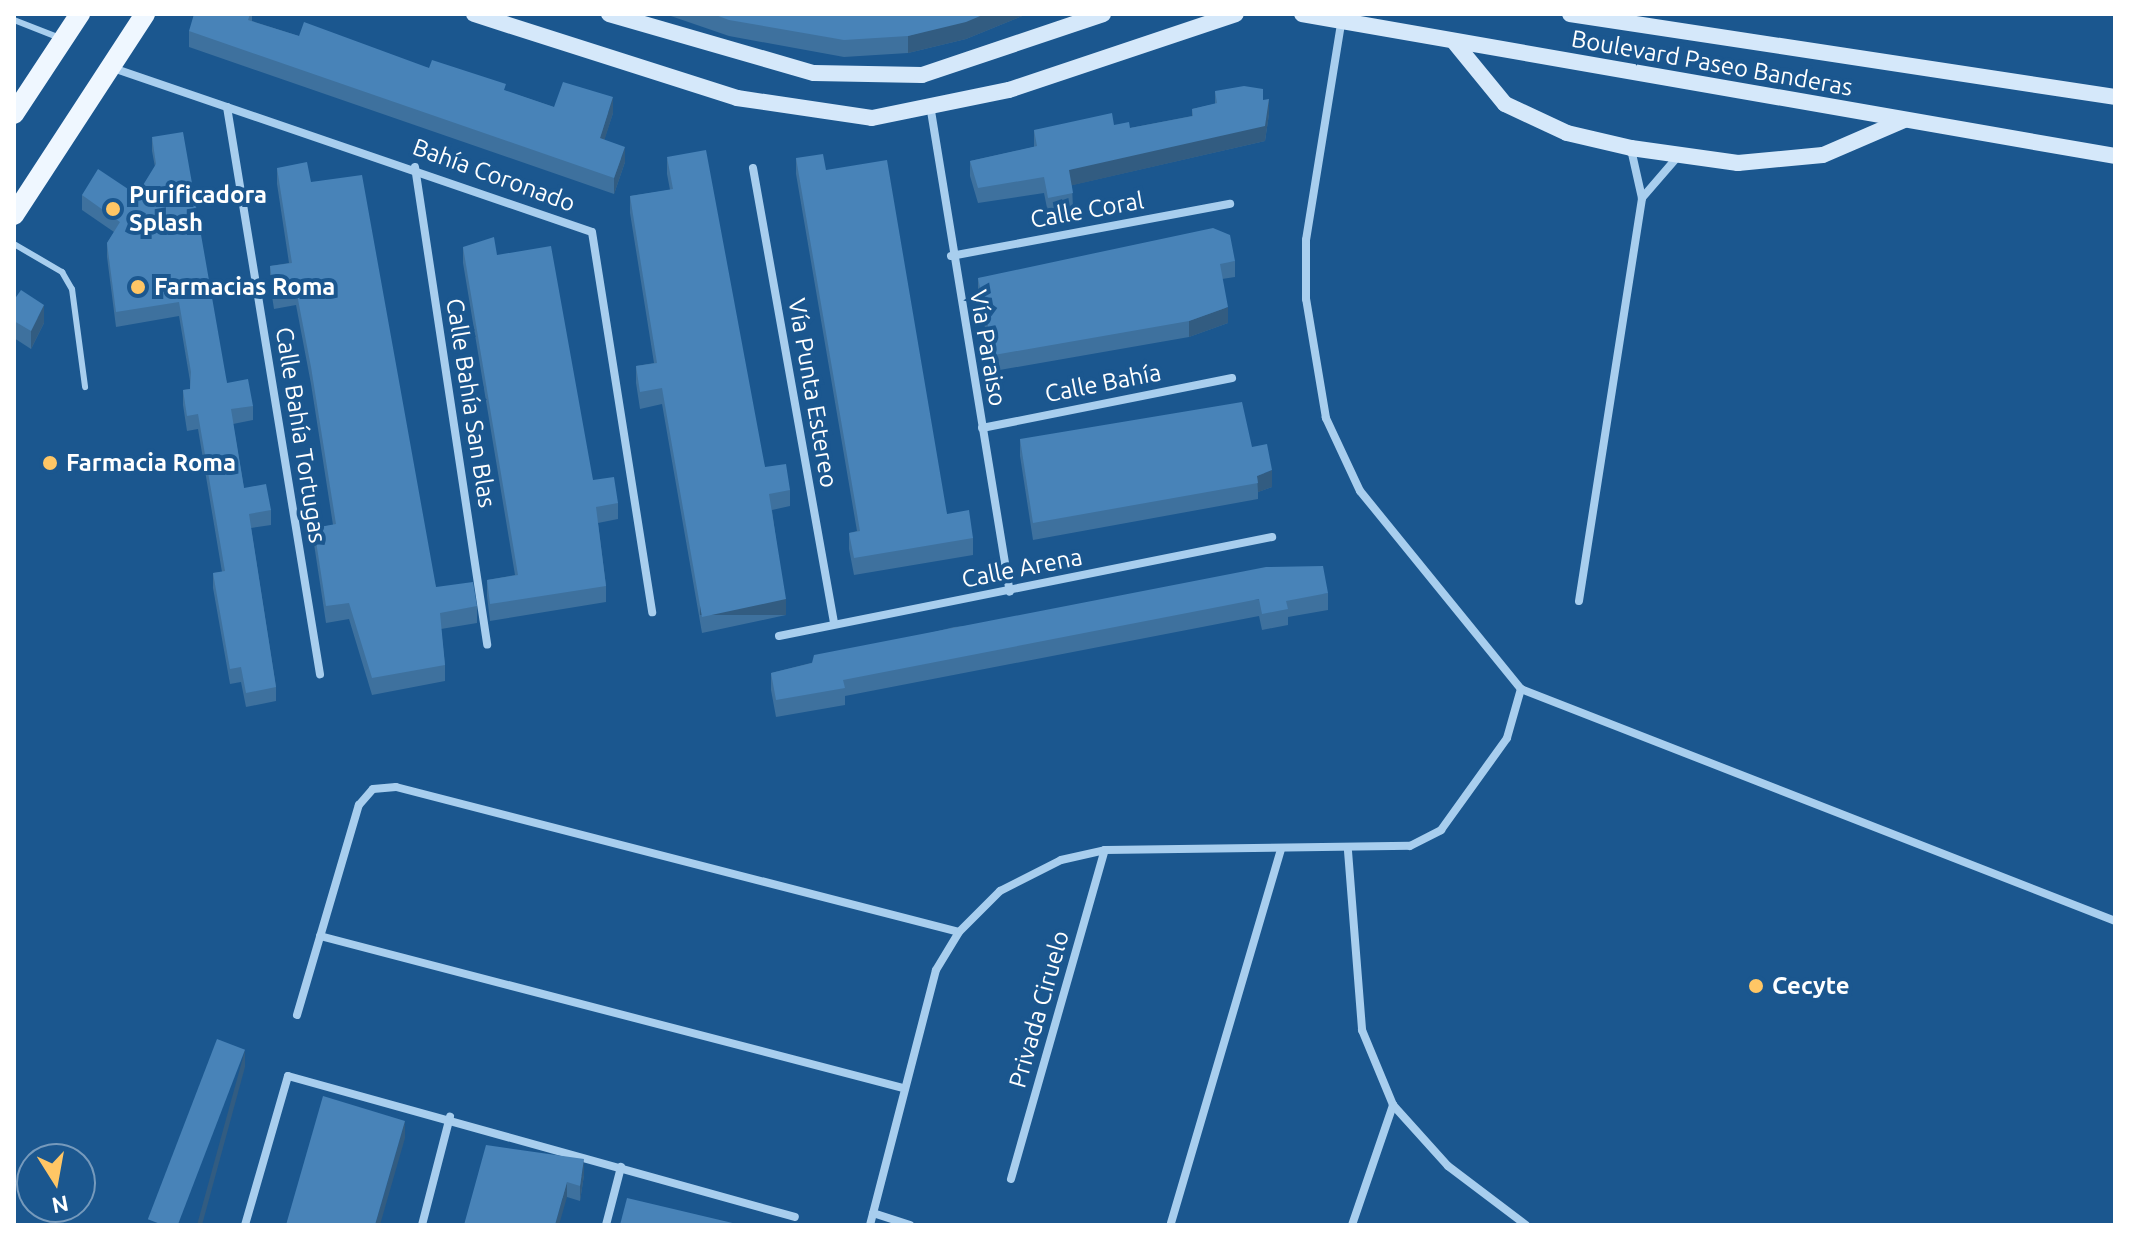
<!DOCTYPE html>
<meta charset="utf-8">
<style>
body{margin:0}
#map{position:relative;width:2129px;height:1239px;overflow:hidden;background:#1b578f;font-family:Ubuntu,sans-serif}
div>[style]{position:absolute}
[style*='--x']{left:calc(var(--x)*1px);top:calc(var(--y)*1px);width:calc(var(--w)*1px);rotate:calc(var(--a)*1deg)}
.lane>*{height:6px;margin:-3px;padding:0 3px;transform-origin:3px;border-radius:3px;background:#a8ceee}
.street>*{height:8px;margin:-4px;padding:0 4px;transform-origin:4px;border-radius:4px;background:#a8ceee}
.secondary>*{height:16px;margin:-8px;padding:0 8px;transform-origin:8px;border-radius:8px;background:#d5e8fa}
.primary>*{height:20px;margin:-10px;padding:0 10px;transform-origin:10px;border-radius:10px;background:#eff7ff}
.wall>*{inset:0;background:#3e719e}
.shaded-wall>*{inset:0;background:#325c81;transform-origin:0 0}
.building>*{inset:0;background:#4883b8;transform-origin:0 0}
.dots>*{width:22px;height:22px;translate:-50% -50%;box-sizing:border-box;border:4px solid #1b578f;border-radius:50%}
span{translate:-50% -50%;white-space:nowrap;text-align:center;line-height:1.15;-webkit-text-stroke:8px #1b578f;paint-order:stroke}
.street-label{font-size:24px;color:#fff}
.poi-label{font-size:24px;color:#fff;font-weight:700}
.left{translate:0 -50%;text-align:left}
.frame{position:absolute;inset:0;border:16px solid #fff;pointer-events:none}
.north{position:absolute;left:16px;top:1143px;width:80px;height:80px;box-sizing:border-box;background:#1b578f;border:2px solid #769abc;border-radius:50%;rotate:169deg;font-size:22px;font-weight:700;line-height:32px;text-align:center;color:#fff}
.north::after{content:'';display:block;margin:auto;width:28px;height:36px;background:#ffc665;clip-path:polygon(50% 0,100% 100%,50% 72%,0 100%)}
</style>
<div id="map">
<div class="lane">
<i style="--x:14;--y:20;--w:49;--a:21.4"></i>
<i style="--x:14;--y:244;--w:56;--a:30.3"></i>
<i style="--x:62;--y:272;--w:20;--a:60"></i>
<i style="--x:72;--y:289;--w:99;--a:82.4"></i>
</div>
<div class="street">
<i style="--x:110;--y:67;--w:509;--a:18.9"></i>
<i style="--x:592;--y:232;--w:385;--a:81"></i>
<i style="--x:227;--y:107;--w:575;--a:80.69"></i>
<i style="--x:931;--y:111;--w:487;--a:80.7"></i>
<i style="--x:415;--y:167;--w:483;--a:81.4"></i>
<i style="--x:753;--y:168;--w:463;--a:79.9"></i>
<i style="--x:1642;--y:198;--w:58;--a:-49.2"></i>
<i style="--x:951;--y:256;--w:284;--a:-10.6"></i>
<i style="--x:982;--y:428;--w:255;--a:-11.3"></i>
<i style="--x:1579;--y:601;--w:408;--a:-81.1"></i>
<i style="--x:1642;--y:198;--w:50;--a:-102.7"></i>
<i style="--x:779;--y:636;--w:503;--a:-11.35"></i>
<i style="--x:1521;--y:689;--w:638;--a:21.33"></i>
<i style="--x:1348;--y:851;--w:180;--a:85.5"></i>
<i style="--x:1362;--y:1030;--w:81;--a:67.5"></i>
<i style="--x:1393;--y:1105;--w:82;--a:48"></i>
<i style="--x:1448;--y:1166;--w:98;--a:37.1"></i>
<i style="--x:320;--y:936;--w:602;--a:14.61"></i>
<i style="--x:297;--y:1015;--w:219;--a:-73.6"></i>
<i style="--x:359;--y:805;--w:21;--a:-49"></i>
<i style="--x:373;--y:789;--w:23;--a:-5"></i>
<i style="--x:396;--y:787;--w:581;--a:14.44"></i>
<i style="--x:1011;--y:1179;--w:342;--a:-74.1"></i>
<i style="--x:873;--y:1213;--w:39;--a:18"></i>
<i style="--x:1171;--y:1223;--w:389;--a:-73.6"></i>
<i style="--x:245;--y:1225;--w:155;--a:-73.9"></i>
<i style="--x:288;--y:1076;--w:526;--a:15.54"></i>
<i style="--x:422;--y:1225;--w:112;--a:-75.5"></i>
<i style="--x:606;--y:1225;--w:60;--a:-75.5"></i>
<i style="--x:870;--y:1225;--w:263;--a:-75.5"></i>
<i style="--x:936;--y:970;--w:44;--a:-58.8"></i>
<i style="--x:959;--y:932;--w:58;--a:-45"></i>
<i style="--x:1000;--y:891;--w:68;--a:-26.9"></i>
<i style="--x:1061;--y:860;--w:45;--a:-12.8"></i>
<i style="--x:1105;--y:850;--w:305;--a:-0.8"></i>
<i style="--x:1410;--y:846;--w:35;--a:-27"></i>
<i style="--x:1441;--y:830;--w:113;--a:-54.3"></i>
<i style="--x:1507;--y:738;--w:51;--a:-74.1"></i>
<i style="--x:1521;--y:689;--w:255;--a:-129.1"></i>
<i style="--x:1360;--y:491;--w:81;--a:-115"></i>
<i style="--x:1326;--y:418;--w:121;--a:-99.5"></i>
<i style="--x:1306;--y:299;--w:59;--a:-90"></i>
<i style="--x:1306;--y:240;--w:220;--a:-80.8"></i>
<i style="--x:1352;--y:1225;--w:127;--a:-71.1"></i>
</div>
<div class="secondary">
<i style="--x:474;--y:14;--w:276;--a:17.7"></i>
<i style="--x:737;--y:98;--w:136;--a:8.4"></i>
<i style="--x:872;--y:118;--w:140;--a:-11.6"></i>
<i style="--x:1009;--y:90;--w:239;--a:-18.5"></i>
<i style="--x:609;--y:14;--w:213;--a:16.1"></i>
<i style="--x:814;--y:73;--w:108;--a:1.1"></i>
<i style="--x:922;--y:75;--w:191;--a:-18.6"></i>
<i style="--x:1302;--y:14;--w:825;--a:9.91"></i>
<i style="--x:1570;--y:14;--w:551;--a:8.66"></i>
<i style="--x:1455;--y:43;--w:79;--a:50.7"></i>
<i style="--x:1505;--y:104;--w:68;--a:25.1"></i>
<i style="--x:1567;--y:133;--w:66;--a:13.2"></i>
<i style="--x:1631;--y:148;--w:108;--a:8"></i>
<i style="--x:1738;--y:163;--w:85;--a:-5.4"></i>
<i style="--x:1823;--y:155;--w:88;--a:-23.4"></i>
</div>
<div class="primary">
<i style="--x:14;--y:114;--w:120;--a:-56.6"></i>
<i style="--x:14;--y:215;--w:240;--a:-56.9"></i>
</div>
<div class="wall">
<i style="clip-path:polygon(252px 14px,252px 21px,299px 36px,429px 68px,506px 91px,554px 107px,613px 113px,604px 140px,625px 162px,614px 194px,189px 47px,189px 31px)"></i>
<i style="clip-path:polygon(665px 14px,1027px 14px,966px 39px,908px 53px,844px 57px,729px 36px)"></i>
<i style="clip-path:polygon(1215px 91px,1263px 100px,1269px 114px,1265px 141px,1072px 185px,1073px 208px,1048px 213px,1044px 193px,978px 203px,970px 176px,970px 161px,1034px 147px,1034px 130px,1114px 125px,1130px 128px,1192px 116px,1192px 109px,1215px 104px)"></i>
<i style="clip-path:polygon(152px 137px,227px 383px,253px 406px,253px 420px,233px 424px,244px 488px,271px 510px,271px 525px,251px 528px,276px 687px,276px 701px,246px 707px,241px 682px,230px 684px,213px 588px,213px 573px,222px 572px,198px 429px,187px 431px,183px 405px,183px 390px,190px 389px,190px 381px,179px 316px,116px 327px,107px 257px,107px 243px,114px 232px,82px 210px,82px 195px,137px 195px,155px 167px,152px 151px)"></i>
<i style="clip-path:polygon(667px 157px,765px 467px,790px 490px,790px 506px,772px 510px,786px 615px,702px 633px,662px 404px,640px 409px,636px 383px,636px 366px,654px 363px,630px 213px,630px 196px,670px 190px,667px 174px)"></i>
<i style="clip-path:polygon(796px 158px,826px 170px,947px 514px,973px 538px,973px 555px,854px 575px,849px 549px,849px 533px,857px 531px,796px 174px)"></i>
<i style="clip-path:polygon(277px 168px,311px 182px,436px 587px,477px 606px,477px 623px,441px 629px,445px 665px,445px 681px,372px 695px,349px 619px,326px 623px,314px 544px,314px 528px,333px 525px,311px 384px,296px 305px,274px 309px,270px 283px,270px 266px,289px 263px,277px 184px)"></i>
<i style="clip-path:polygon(463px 247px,497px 255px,593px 480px,618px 503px,618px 519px,598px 523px,606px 586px,606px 602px,490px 621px,487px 596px,487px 580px,515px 575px,463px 263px)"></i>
<i style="clip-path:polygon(1235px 261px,1235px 277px,1222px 279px,1228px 323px,1189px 337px,994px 371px,978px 294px,978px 278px)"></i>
<i style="clip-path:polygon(14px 300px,44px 323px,31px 349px,14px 338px)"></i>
<i style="clip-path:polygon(1020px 439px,1252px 447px,1272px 487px,1258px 492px,1258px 499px,1033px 540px,1020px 456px)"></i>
<i style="clip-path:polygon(1328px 593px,1328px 610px,1288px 617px,1288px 625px,1262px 630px,1259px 616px,845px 696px,845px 705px,776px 717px,771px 690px,771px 673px,954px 627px)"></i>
<i style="clip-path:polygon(584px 1175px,580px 1201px,567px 1197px,464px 1225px)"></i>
</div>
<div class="shaded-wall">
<i style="clip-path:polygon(985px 14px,1027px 14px,966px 39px,908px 53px,908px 36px)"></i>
<i style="clip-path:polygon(613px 97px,613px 113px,600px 154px,600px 138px)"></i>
<i style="clip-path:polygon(1269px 99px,1269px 114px,1265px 141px,1069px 186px,1069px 170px)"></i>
<i style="clip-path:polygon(625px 147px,625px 162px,614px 194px,614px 178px)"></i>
<i style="clip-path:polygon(44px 305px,44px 323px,31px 349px,31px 331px)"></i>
<i style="clip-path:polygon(1228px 307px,1228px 323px,1189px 337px,1189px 321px)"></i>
<i style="clip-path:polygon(1272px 470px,1272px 487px,1258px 492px,1257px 476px)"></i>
<i style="left:786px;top:599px;width:16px;height:86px;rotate:90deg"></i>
<i style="clip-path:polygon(245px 1050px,245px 1067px,202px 1225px,197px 1225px)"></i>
<i style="clip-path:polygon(405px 1121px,405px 1138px,380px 1225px,375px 1225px)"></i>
<i style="clip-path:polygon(584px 1159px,584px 1175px,580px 1201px,580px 1186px)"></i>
<i style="clip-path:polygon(567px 1182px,567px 1197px,559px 1225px,555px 1225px)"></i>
</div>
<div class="building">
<i style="clip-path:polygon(194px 14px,250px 14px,248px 20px,299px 36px,304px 22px,429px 68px,432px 60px,506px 84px,504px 90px,554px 107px,563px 82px,613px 97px,600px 138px,625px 147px,614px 178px,189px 31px)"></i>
<i style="clip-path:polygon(713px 14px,985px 14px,966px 22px,908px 36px,844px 40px,729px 20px)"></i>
<i style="clip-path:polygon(1244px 86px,1263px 89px,1263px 100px,1269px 99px,1265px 126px,1069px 170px,1073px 193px,1048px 198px,1044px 177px,978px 188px,970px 161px,1037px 146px,1034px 130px,1112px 113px,1114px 125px,1129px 122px,1130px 128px,1193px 116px,1192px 109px,1217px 103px,1215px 91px)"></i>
<i style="clip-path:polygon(183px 132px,227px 383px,248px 379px,253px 406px,231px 409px,244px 488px,266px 484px,271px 510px,249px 514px,276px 687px,246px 693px,241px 667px,230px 669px,213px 573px,225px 571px,198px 414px,187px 416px,183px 390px,190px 389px,191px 372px,179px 302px,116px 312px,107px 243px,120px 222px,82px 195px,98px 169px,137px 195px,156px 164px,152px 137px)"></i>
<i style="clip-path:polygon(706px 150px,765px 467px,786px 464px,790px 490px,769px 494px,786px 599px,702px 617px,662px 388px,640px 392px,636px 366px,657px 363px,630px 196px,673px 189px,667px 157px)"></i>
<i style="clip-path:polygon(823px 154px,826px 170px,887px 160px,947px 514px,969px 510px,973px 538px,854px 558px,849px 533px,860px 531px,796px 158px)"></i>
<i style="clip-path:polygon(307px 162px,311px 182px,362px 175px,436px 587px,473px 582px,477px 606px,440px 613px,445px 665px,372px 678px,349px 603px,326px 606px,314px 528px,336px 524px,311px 367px,296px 289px,274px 293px,270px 266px,292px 263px,277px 168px)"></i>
<i style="clip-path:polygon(1213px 228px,1230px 235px,1235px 261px,1220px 264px,1228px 307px,1189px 321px,994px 355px,978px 278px)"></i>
<i style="clip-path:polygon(494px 237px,497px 255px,551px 246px,593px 480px,614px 477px,618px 503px,596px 507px,606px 586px,490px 604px,487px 580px,518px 575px,463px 247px)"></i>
<i style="clip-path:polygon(21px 290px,44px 305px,31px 331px,14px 321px,14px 300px)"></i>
<i style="clip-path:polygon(1242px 402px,1252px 447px,1267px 444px,1272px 470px,1257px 476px,1258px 483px,1033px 523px,1020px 439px)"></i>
<i style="clip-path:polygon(1323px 566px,1328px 593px,1286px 601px,1288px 609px,1262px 614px,1259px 599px,843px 680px,845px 688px,776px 700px,771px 673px,812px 663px,814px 655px,1266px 567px)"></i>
<i style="left:217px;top:1039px;width:30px;height:193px;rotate:21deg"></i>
<i style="clip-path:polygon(323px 1096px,405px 1121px,375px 1225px,286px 1225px)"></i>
<i style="clip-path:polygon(486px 1145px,584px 1159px,580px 1186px,567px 1182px,555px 1225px,464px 1225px)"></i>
<i style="clip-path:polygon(627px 1198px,741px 1225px,620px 1225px)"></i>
</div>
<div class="dots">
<i style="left:113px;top:209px;background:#ffc665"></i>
<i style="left:138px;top:287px;background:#ffc665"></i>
<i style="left:50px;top:463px;background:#ffc665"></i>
<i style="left:1756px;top:986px;background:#ffc665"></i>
</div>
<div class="street-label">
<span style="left:1712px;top:63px;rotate:10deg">Boulevard Paseo Banderas</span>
<span style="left:494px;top:175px;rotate:20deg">Bahía Coronado</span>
<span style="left:1087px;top:210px;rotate:-10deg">Calle Coral</span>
<span style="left:988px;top:348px;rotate:80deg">Vía Paraiso</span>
<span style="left:1103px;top:383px;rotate:-11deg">Calle Bahía</span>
<span style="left:813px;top:393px;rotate:80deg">Vía Punta Estereo</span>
<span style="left:471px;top:403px;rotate:81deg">Calle Bahía San Blas</span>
<span style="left:301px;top:435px;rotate:81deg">Calle Bahía Tortugas</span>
<span style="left:1022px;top:568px;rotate:-11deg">Calle Arena</span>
<span style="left:1039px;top:1009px;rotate:-74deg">Privada Ciruelo</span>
</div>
<div class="poi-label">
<span class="left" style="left:129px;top:209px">Purificadora<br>Splash</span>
<span class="left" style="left:154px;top:287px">Farmacias Roma</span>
<span class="left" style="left:66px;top:463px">Farmacia Roma</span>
<span class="left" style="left:1772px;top:986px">Cecyte</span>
</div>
<div class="frame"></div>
<div class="north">N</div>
</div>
